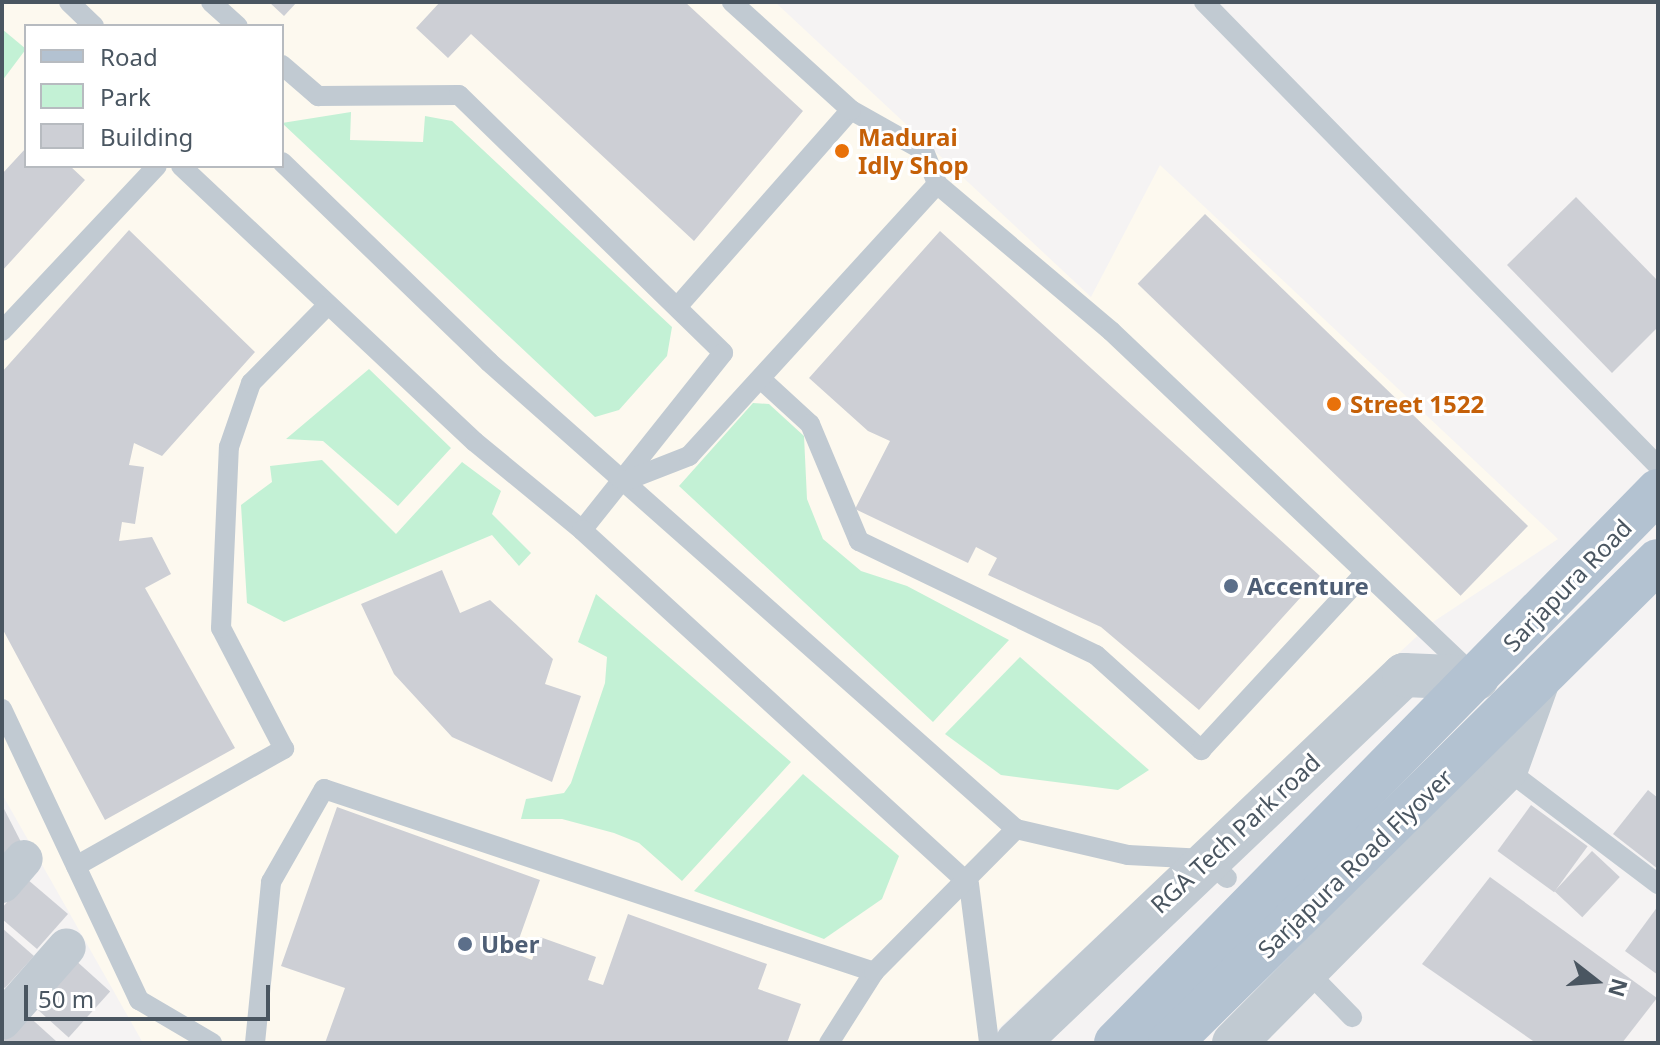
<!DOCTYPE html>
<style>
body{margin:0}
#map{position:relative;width:1660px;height:1045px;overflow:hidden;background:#f5f3f3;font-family:"Noto Sans",sans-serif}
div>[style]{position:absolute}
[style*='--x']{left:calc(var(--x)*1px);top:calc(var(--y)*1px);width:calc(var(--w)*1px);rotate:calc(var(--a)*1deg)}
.commercial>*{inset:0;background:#fdf9ef}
.green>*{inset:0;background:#c3f1d5}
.building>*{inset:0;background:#cdcfd5;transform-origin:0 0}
.service>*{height:20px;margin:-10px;padding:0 10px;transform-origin:10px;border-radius:10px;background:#c1cad2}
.minor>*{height:38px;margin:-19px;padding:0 19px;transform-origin:19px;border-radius:19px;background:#c1cad2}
.tertiary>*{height:44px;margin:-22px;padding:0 22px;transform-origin:22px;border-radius:22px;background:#c1cad2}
.primary>*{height:44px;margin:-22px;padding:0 22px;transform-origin:22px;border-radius:22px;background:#b3c2d1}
.dots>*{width:22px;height:22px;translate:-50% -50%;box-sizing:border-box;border:4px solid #fff;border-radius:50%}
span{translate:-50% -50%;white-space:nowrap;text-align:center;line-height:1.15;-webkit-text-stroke:6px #fff;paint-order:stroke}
.food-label{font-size:24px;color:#c56008;font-weight:700}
.left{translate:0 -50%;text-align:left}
.street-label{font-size:24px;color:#4a5661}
.service-label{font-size:24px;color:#4e5e75;font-weight:700}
.frame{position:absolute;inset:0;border:4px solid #4a5661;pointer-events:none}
.legend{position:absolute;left:24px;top:24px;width:260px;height:144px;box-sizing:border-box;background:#fff;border:2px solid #b7bbc0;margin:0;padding:10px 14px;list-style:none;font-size:24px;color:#4a5661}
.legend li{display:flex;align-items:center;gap:16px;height:40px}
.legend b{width:40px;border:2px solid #b7bbc0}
.north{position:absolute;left:1556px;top:941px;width:80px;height:80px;-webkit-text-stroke:6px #fff;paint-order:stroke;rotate:107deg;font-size:22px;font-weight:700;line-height:32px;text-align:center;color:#4a5661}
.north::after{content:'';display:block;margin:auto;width:28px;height:36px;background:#4a5661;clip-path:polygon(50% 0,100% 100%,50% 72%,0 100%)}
.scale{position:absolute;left:24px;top:985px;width:246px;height:36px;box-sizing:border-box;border:4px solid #4a5661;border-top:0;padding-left:10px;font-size:24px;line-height:28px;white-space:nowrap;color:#4a5661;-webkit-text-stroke:6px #fff;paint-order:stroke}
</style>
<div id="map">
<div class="commercial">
<i style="clip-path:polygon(evenodd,2px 2px,775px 2px,1091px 297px,1160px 165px,1558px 539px,1430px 624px,983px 1043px,143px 1043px,2px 794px,2px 2px,26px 26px,282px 26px,282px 166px,26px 166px,26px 26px)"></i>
</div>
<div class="green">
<i style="clip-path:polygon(2px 29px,26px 49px,2px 81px)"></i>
<i style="clip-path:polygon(351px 112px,350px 140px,423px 142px,425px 116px,452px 121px,672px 327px,667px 356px,619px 410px,595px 417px,282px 123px)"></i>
<i style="clip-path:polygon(369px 369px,451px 448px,398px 506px,323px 441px,286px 439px)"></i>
<i style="clip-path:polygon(753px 403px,769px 404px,804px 436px,807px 499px,823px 539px,861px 571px,907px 586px,1009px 640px,933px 722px,679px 486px)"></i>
<i style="clip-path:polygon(322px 460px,396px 534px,462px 462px,501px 491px,492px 514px,531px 553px,519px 566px,492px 535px,284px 622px,247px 603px,241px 505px,272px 482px,270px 466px)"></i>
<i style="clip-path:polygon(596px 594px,791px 762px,682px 881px,639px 843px,614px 833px,562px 819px,521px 819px,526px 799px,564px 793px,571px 783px,605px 683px,607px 657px,578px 642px)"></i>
<i style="clip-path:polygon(1020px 657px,1149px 770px,1118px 790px,1001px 775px,945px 734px)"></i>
<i style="clip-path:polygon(803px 774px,899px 856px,882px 899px,824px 939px,694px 891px)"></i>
</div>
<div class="building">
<i style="clip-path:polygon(269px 2px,297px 2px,284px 16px)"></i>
<i style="clip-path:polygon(440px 2px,685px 2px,803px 111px,694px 241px,471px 34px,448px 58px,416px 28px)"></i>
<i style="clip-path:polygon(26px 148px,26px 166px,70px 166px,85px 180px,2px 271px,2px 174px)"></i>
<i style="clip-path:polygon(1576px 197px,1658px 281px,1658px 327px,1612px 373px,1507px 265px)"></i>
<i style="left:1205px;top:214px;width:449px;height:97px;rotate:44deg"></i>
<i style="clip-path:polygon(129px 230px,255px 352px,162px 456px,134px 443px,129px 465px,144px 467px,135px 524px,122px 522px,119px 541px,152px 537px,171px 574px,145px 588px,235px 748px,105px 820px,2px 628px,2px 372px)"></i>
<i style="clip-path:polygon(940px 231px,1320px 576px,1199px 710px,1101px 627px,988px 575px,997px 558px,976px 547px,968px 563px,855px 509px,890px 441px,868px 431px,809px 378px)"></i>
<i style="clip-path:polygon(442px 570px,460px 613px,490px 600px,553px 659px,545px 684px,581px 696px,552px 782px,452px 737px,394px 674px,361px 604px)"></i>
<i style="clip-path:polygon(1648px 790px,1658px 798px,1658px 869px,1613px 834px)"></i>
<i style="clip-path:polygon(2px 805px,21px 842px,2px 863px)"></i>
<i style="left:1531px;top:805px;width:70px;height:57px;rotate:36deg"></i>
<i style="clip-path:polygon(337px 807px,540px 880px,514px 953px,532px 960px,540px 937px,596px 957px,588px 980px,603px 985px,628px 914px,767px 964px,758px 989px,801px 1004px,787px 1043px,325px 1043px,345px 988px,281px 966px)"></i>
<i style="left:1592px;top:851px;width:38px;height:55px;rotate:43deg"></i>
<i style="clip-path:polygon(1490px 877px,1657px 998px,1622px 1043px,1536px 1043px,1422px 964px)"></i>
<i style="clip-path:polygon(27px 879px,68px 914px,37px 949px,2px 919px,2px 908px)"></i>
<i style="clip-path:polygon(1658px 906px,1658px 975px,1625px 951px)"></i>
<i style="clip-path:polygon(2px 928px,34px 956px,5px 988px,2px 986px)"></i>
<i style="left:73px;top:958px;width:50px;height:62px;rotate:42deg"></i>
<i style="clip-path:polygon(25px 1013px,56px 1041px,54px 1043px,2px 1043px)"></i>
</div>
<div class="service">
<i style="--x:69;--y:2;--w:35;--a:44"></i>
<i style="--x:211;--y:2;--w:36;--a:42"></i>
<i style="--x:1204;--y:2;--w:649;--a:45.62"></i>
<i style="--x:282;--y:65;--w:48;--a:40.7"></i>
<i style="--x:318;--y:96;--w:141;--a:-0.4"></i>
<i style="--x:459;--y:95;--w:369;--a:44.3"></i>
<i style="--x:723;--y:353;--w:226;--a:128.5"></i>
<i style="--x:851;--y:110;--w:84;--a:29.3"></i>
<i style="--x:924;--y:151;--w:35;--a:68"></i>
<i style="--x:282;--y:162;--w:288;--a:44"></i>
<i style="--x:489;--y:362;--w:704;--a:41.55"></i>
<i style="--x:1016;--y:829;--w:115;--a:13.1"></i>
<i style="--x:1128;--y:855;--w:77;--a:3"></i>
<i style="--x:1205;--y:859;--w:29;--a:41"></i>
<i style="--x:181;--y:166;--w:403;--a:43.2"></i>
<i style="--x:475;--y:442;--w:139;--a:39.4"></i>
<i style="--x:582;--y:530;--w:524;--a:42.45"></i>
<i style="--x:969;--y:884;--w:160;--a:82.8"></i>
<i style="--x:678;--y:306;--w:261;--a:-48.6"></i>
<i style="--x:851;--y:110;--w:161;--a:-137.8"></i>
<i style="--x:2;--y:331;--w:226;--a:-46.8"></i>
<i style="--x:764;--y:382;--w:62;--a:42.4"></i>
<i style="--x:810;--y:424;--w:127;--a:67.3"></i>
<i style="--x:859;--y:541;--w:263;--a:25.7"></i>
<i style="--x:1096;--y:655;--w:142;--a:42.1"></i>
<i style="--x:1201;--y:750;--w:241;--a:-47.2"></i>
<i style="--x:625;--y:481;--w:69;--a:-21.3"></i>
<i style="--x:689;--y:456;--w:368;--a:-47.6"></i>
<i style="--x:937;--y:184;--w:228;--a:40.2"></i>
<i style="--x:1111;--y:331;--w:499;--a:43.5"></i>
<i style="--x:2;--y:709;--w:322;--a:64.8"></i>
<i style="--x:139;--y:1000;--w:85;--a:30.5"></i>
<i style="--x:1506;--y:769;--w:191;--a:37.1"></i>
<i style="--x:76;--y:866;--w:239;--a:-29.4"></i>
<i style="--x:284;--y:749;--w:136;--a:-117.5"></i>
<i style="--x:221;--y:628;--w:181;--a:-87.5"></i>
<i style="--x:229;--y:447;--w:68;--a:-71"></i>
<i style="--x:251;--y:383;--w:108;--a:-45.4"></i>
<i style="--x:1306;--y:970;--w:66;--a:45.6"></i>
<i style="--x:255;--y:1043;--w:162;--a:-84.3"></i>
<i style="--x:271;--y:882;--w:107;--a:-60.3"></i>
<i style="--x:324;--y:789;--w:580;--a:18.4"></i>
<i style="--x:829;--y:1043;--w:84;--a:-57.6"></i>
<i style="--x:874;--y:972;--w:202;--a:-45.2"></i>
</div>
<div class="minor">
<i style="--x:2;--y:884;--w:33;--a:-49"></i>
<i style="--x:2;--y:1021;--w:98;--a:-48.7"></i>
</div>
<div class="tertiary">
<i style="--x:1017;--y:1043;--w:534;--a:-43.56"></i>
<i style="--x:1404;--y:675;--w:73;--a:2.4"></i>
<i style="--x:1234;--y:1043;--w:386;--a:-45.2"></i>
<i style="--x:1506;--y:769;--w:95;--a:-70.2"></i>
</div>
<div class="primary">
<i style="--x:1116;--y:1043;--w:774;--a:-45.52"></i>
<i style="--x:1170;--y:1043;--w:686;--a:-44.65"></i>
</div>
<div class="dots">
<i style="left:842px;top:151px;background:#e8710a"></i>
<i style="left:1334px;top:404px;background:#e8710a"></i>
<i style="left:1231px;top:586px;background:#5c6f8a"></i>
<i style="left:465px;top:944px;background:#5c6f8a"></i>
</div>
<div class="food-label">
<span class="left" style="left:858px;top:151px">Madurai<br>Idly Shop</span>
<span class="left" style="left:1350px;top:404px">Street 1522</span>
</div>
<div class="street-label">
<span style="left:1567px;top:585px;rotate:-46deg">Sarjapura Road</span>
<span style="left:1235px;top:833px;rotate:-43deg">RGA Tech Park road</span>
<span style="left:1355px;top:863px;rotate:-44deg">Sarjapura Road Flyover</span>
</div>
<div class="service-label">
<span class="left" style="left:1247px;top:586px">Accenture</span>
<span class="left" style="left:481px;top:944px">Uber</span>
</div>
<div class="frame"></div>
<ul class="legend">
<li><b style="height:10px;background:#b3c2d1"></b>Road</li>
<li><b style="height:22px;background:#c3f1d5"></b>Park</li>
<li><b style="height:22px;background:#cdcfd5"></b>Building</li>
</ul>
<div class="north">N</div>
<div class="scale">50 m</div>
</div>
